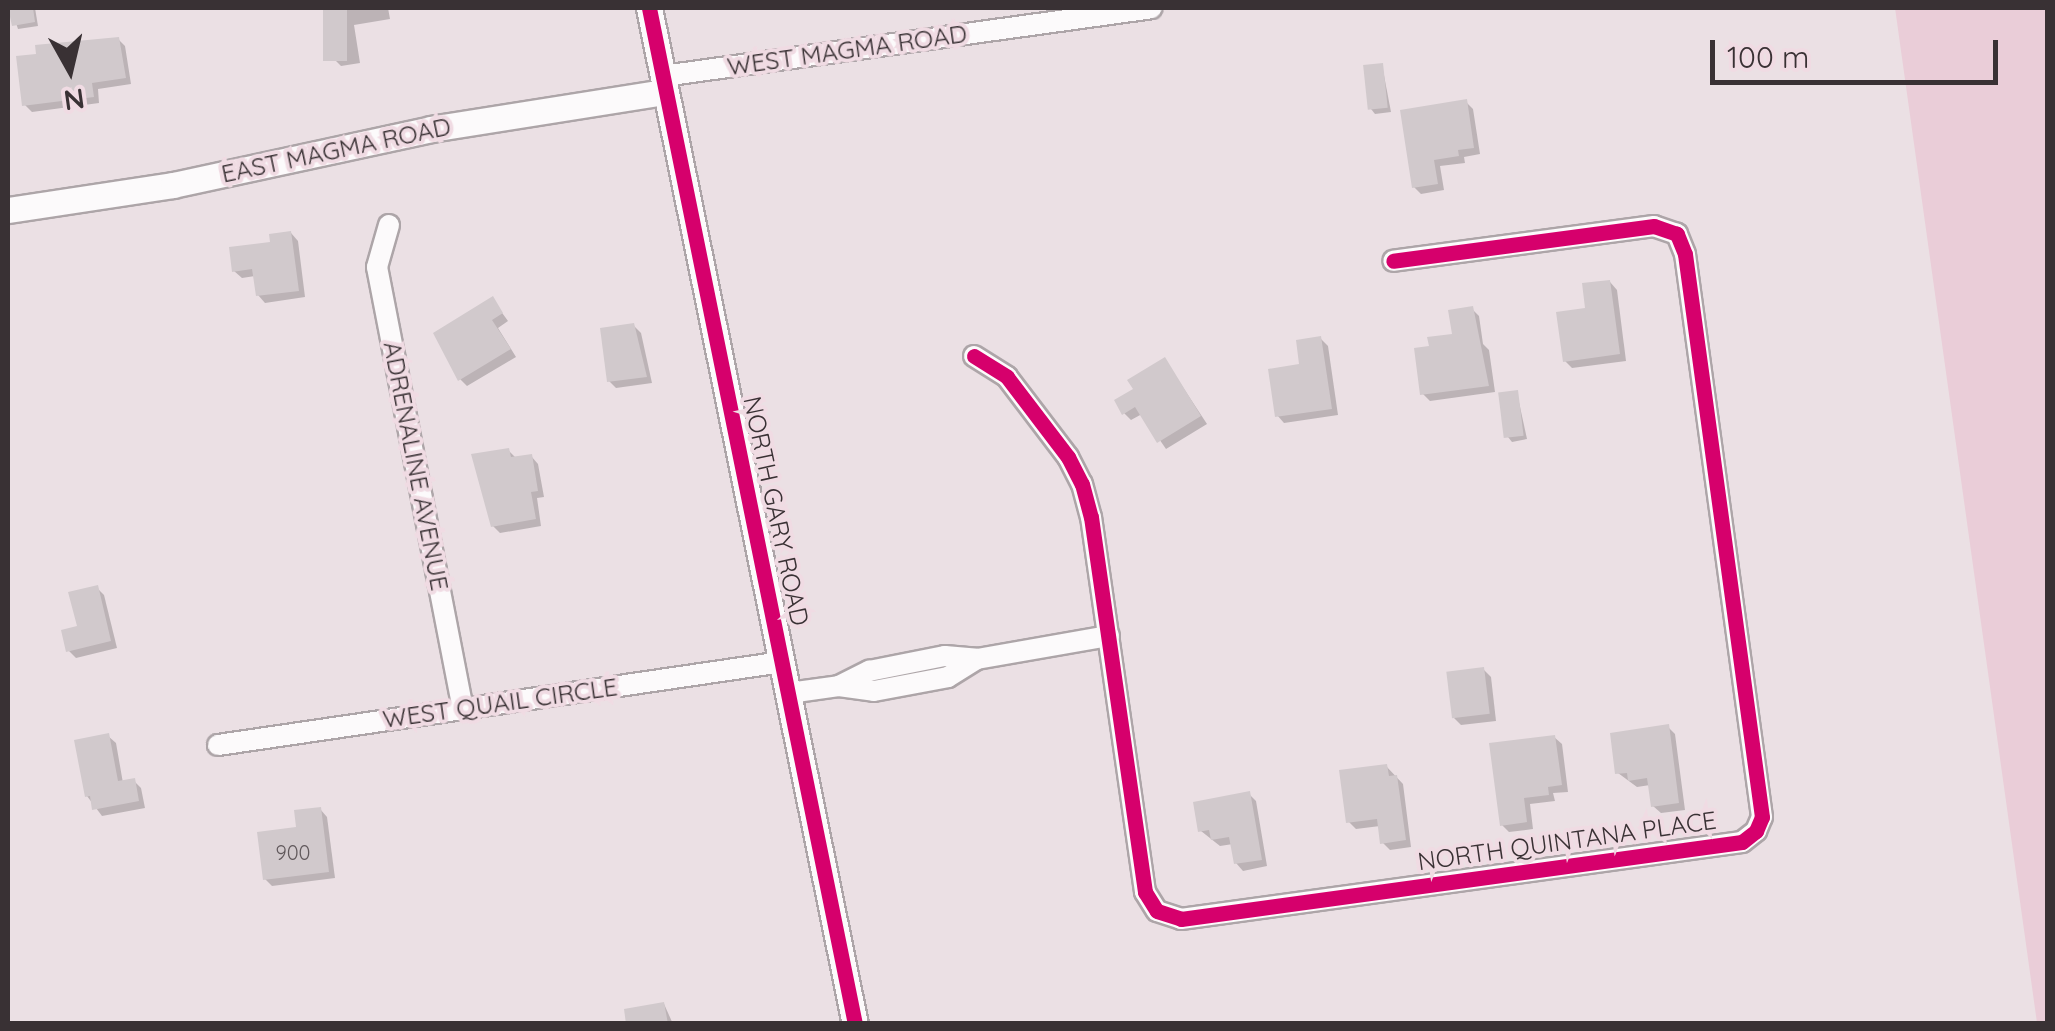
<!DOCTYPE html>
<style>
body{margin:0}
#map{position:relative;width:2055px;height:1031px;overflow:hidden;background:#ebe0e4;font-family:Quicksand,sans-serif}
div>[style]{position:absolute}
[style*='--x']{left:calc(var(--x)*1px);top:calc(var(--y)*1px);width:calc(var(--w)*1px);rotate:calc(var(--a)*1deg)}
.green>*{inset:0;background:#eacdd8}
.shadow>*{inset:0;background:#0003}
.building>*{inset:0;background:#d1c9cc;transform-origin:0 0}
.roads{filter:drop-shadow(2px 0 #ada5a8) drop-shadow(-2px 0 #ada5a8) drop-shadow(0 2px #ada5a8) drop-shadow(0 -2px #ada5a8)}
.minor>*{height:20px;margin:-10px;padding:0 10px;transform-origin:10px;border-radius:10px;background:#fcfafb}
.tertiary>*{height:25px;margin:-12.5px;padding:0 12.5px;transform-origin:12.5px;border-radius:12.5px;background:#fcfafb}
.cycleway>*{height:15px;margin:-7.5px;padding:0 7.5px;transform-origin:7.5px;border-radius:7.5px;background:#d6006c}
span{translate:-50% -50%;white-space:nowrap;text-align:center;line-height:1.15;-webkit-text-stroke:8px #f0dbe3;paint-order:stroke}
.number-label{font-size:20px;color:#60585b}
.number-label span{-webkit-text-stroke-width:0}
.street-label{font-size:25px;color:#393134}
.frame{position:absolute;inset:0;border:10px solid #393134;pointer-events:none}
.north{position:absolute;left:20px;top:20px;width:100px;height:100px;-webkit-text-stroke:8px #f0dbe3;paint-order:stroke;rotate:172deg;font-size:28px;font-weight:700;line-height:40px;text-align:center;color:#393134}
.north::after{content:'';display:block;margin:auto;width:35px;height:45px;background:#393134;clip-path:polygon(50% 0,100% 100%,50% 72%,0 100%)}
.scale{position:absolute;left:1710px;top:40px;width:288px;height:45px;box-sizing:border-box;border:5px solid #393134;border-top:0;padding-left:12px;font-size:30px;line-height:35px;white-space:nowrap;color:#393134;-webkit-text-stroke:8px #f0dbe3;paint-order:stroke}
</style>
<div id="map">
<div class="green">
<i style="clip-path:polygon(1895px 8px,2047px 8px,2047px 1023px,2037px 1023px)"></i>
</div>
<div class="shadow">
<i style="clip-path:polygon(11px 8px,35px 8px,38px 26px,18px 29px)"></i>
<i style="clip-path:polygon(325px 8px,388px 8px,390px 19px,354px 25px,360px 63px,341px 66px,333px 58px)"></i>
<i style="clip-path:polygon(118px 39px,125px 46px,131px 84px,98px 89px,99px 103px,32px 112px,25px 105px)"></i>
<i style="clip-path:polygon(1382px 65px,1391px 112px,1375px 114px,1371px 109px)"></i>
<i style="clip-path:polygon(1466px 102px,1473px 109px,1480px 154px,1464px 157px,1465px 163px,1440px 166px,1444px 190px,1421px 194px,1414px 187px)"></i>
<i style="clip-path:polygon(291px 233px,298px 241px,305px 297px,265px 303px,258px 295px,255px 276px,242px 278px,234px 271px)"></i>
<i style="clip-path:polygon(1610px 282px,1617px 290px,1626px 361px,1572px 368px,1565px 361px,1588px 310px)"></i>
<i style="clip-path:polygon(492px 299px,508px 321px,498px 328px,516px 357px,467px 386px,460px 379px)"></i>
<i style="clip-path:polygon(1472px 309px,1479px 316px,1483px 344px,1489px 350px,1495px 392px,1430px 401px,1423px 394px,1431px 348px,1455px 336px)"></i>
<i style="clip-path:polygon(634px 326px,641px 333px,652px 383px,616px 388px,609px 381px)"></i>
<i style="clip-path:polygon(1321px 339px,1328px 346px,1338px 415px,1284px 423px,1277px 415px)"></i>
<i style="clip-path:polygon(1165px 360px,1207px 424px,1166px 449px,1142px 414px,1131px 420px,1124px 413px)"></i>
<i style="clip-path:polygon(1517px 393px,1527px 439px,1512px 442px,1508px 437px)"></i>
<i style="clip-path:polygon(508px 450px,517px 459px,531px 456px,538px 464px,544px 497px,537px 498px,541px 526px,500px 533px,493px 526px)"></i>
<i style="clip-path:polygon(97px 588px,104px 595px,117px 648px,76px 658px,69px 651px)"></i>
<i style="clip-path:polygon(1483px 669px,1491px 677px,1496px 721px,1461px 725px,1454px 718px)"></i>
<i style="clip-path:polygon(1668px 727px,1675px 734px,1685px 810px,1661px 813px,1653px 806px,1650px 785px,1637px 787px,1618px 773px)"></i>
<i style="clip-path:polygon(108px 736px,116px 743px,123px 783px,134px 781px,141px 788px,145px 808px,102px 816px,87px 796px)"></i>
<i style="clip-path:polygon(1554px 737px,1562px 744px,1568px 792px,1553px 793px,1555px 801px,1530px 804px,1533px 829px,1509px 832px,1502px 825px)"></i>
<i style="clip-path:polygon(1386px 766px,1403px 784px,1411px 847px,1390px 850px,1382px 842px,1380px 826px,1356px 829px,1349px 822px)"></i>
<i style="clip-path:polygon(1249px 794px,1256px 801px,1267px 866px,1243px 871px,1236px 863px,1233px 844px,1220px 846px,1201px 831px)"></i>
<i style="clip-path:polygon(320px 809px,327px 817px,335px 878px,272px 886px,265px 879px,299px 830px)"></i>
<i style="clip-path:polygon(664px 1004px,673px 1024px,629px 1024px)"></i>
</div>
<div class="building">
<i style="clip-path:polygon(8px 8px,33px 8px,35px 22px,12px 26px)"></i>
<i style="left:323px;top:8px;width:24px;height:53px"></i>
<i style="clip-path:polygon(119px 37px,126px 78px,92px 83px,94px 97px,22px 106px,16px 56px,36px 54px,35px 45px)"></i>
<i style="left:1383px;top:63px;width:45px;height:20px;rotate:84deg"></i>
<i style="clip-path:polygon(1467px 99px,1474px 148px,1458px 150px,1459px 156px,1434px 160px,1438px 184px,1412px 188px,1400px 110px)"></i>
<i style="clip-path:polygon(291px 231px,299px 291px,256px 296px,252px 269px,232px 272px,229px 247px,270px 242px,269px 234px)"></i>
<i style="clip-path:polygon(1610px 280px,1620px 354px,1563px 362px,1556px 312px,1585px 308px,1582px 283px)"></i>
<i style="clip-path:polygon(493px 296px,503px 313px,492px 320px,511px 349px,458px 381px,433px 333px)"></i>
<i style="clip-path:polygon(1473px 306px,1489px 386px,1420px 395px,1414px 348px,1429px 346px,1427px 337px,1452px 334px,1448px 310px)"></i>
<i style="clip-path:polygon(634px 323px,647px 377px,607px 382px,600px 328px)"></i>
<i style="clip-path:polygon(1321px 336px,1332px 409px,1275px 417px,1268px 369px,1299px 364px,1296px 340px)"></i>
<i style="clip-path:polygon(1165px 357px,1201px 416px,1157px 443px,1135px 407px,1122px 415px,1114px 400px,1133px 389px,1127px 380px)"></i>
<i style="left:1518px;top:390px;width:46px;height:20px;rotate:83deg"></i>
<i style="clip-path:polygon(509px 448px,511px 457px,532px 454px,538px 491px,531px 492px,536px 519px,491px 527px,471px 454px)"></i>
<i style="clip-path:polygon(98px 585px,111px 641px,66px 652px,61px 630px,77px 626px,68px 592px)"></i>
<i style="left:1484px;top:667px;width:47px;height:38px;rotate:83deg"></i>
<i style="clip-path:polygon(1669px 724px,1679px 803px,1651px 807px,1647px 778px,1628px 781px,1627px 773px,1615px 774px,1610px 733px)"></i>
<i style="clip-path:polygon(109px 733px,118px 781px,135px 778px,139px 801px,92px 810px,90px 796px,85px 797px,74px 740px)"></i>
<i style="clip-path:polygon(1555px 735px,1562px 785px,1548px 787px,1549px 795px,1524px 798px,1527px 822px,1500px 826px,1489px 743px)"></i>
<i style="clip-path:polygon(1387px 764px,1389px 776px,1397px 775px,1406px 840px,1380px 844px,1377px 819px,1346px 823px,1339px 770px)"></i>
<i style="clip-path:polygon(1250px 791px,1262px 860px,1234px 864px,1229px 837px,1211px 840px,1209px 830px,1198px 832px,1193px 802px)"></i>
<i style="clip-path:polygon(321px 807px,329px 872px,263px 880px,257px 832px,296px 827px,294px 810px)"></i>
<i style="clip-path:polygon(664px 1002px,668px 1024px,626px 1024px,624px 1009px)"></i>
</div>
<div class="roads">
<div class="minor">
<i style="--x:663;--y:76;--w:493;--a:-7.9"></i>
<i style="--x:389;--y:225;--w:44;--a:105.9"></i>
<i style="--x:377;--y:267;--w:450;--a:79"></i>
<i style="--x:974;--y:356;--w:39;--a:32"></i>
<i style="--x:1007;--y:377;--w:101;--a:52.7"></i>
<i style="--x:1068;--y:457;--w:30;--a:63"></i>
<i style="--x:1082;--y:484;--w:34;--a:75"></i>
<i style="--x:1091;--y:517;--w:379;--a:81.8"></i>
<i style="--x:1145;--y:892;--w:22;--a:58"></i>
<i style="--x:1157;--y:911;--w:25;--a:18"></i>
<i style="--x:1181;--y:919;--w:566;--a:-7.82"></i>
<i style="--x:1742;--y:842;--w:18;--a:-38"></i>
<i style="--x:1756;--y:831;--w:15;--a:-67"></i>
<i style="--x:1762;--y:817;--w:568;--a:-97.79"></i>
<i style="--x:1685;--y:254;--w:22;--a:-112"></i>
<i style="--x:1677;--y:234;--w:24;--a:-161"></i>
<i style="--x:1654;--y:226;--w:263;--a:172.4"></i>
<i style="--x:839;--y:686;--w:35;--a:8"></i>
<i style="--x:874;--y:691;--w:75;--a:-10.7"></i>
<i style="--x:948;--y:677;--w:34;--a:-32"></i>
<i style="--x:789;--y:693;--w:50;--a:-8"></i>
<i style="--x:839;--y:686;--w:34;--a:-27"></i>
<i style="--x:869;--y:671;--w:77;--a:-11.2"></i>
<i style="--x:945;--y:656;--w:32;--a:5"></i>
<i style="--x:977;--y:659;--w:134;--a:-9.9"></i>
<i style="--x:218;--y:745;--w:570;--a:-8.37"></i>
</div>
<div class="tertiary">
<i style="--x:649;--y:8;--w:1037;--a:78.54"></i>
<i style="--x:8;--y:210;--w:167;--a:-8.6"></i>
<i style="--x:173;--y:185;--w:264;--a:-12.2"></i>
<i style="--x:431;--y:129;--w:237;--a:-9"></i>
</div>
</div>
<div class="cycleway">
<i style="--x:649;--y:8;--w:1037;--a:78.54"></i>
<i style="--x:974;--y:356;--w:39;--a:32"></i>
<i style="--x:1007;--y:377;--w:101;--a:52.7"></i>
<i style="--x:1068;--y:457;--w:30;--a:63"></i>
<i style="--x:1082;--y:484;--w:34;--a:75"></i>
<i style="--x:1091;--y:517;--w:379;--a:81.8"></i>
<i style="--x:1145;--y:892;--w:22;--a:58"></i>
<i style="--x:1157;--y:911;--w:25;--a:18"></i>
<i style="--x:1181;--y:919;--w:566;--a:-7.82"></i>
<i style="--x:1742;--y:842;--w:18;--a:-38"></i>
<i style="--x:1756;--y:831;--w:15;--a:-67"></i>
<i style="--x:1762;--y:817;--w:568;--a:-97.79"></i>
<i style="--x:1685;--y:254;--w:22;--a:-112"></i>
<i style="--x:1677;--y:234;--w:24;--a:-161"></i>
<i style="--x:1654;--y:226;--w:263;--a:172.4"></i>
</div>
<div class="number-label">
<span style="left:293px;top:852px">900</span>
</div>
<div class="street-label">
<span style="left:847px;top:50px;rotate:-8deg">WEST MAGMA ROAD</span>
<span style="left:336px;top:150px;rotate:-12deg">EAST MAGMA ROAD</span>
<span style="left:416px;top:466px;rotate:79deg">ADRENALINE AVENUE</span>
<span style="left:776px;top:511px;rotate:78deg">NORTH GARY ROAD</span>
<span style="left:500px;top:703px;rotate:-8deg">WEST QUAIL CIRCLE</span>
<span style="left:1567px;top:841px;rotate:-8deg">NORTH QUINTANA PLACE</span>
</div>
<div class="frame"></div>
<div class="north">N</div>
<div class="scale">100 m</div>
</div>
